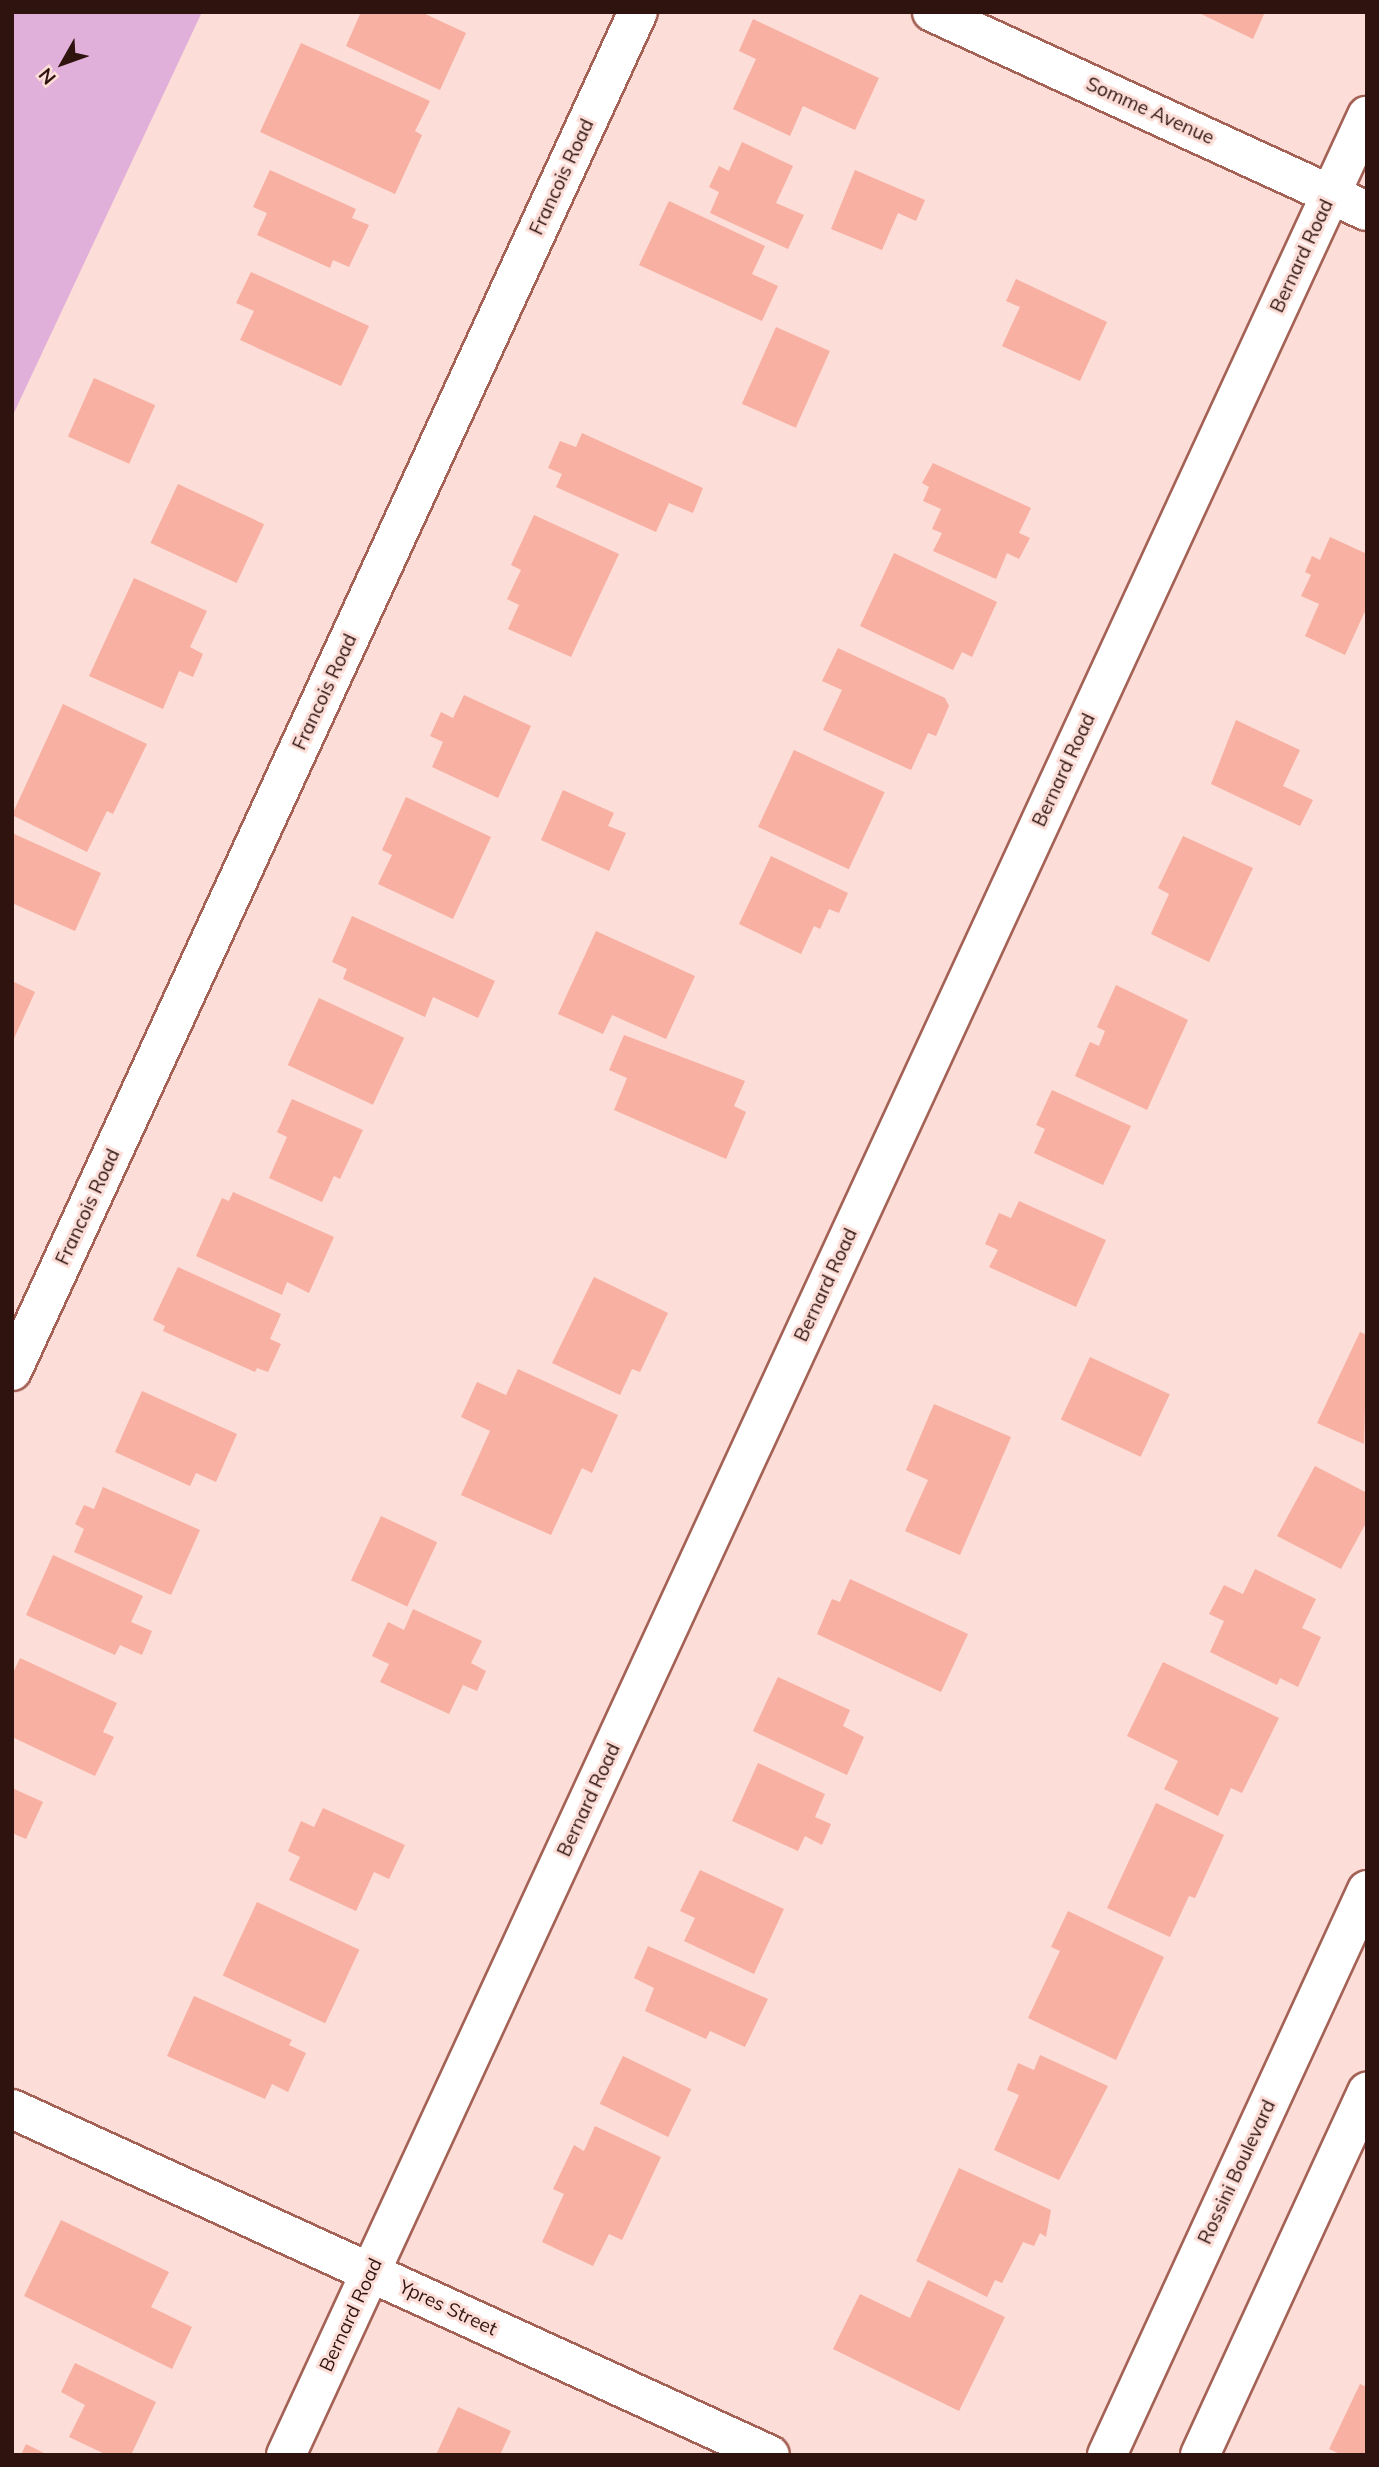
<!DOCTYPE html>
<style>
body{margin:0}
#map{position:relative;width:1379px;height:2467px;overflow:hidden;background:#fcddd7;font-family:Mulish,sans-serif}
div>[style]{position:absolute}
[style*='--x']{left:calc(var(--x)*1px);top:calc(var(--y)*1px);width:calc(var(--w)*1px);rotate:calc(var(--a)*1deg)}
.green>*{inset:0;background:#e1b0da}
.building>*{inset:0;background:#f7b0a2;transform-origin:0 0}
.roads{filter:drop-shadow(2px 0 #a46256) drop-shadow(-2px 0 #a46256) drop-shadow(0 2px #a46256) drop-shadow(0 -2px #a46256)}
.minor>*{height:38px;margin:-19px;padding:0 19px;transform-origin:19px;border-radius:19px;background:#fff}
span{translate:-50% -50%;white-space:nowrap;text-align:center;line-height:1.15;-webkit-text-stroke:6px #fcddd7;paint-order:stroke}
.street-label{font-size:19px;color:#2e130f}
.frame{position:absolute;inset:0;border:14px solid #2e130f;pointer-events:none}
.north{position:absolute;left:28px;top:28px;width:70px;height:70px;-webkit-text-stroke:5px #fcddd7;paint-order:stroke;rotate:230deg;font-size:19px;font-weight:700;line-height:28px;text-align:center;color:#2e130f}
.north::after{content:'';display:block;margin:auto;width:24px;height:32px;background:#2e130f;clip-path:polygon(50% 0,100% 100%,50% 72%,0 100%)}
</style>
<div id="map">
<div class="green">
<i style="clip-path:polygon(12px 12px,202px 12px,12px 417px)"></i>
</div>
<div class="building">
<i style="clip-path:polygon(361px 12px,421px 12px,466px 33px,440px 90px,346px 46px)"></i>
<i style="clip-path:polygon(1197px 12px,1265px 12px,1253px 39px)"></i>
<i style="clip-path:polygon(753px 19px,879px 78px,855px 130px,803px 106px,790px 136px,733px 109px,756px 59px,739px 51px)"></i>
<i style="clip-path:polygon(301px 43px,430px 101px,415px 131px,422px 135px,395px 194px,260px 132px)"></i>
<i style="clip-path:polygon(742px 142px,793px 166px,776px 203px,804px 215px,788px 249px,710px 213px,719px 192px,709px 187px,719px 166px,729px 171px)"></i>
<i style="clip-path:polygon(270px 170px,356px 209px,352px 218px,369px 225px,349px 267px,333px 260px,330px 268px,257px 235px,267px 213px,253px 207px)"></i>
<i style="clip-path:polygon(855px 170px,925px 200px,916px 221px,898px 213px,882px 250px,831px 229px)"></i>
<i style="clip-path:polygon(669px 201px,765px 246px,752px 274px,778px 286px,762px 321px,639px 265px)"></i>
<i style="clip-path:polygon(251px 272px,369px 326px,341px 386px,240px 340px,254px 311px,236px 303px)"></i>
<i style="clip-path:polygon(1016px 279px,1107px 322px,1080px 381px,1002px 346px,1020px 307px,1006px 301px)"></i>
<i style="left:776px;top:327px;width:59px;height:84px;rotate:24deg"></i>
<i style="left:94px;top:378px;width:67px;height:64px;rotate:24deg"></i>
<i style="clip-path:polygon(582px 433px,703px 488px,693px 513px,669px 503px,656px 532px,556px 487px,562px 474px,548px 468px,560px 441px,576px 447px)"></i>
<i style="clip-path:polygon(933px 463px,1031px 508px,1019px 533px,1030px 538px,1019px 559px,1007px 553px,996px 579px,933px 551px,942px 533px,932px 529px,941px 509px,923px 501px,929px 487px,922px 483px)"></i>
<i style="left:178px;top:484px;width:95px;height:65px;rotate:25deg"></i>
<i style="clip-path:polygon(534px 515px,619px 554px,571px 657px,508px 629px,519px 605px,507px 599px,521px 570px,511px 565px)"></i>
<i style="clip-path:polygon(1330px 537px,1367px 554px,1367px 607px,1345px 655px,1305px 636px,1319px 604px,1301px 596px,1311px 575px,1305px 572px,1312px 556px,1320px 560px)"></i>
<i style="clip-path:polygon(894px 553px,997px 602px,972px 657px,962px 652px,953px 670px,860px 626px)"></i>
<i style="clip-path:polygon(134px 578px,207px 611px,190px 647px,203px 654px,193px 677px,179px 671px,163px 709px,89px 676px)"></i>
<i style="clip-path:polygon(838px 648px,945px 698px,949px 706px,936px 736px,928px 733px,911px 770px,823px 730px,842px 690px,822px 681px)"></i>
<i style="clip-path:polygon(464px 695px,531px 726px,498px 798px,432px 767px,443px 742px,430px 736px,441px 712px,453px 718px)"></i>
<i style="clip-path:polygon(63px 704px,147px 744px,113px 814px,107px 811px,87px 852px,12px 815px)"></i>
<i style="clip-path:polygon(1236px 720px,1300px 750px,1283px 786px,1313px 800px,1300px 826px,1211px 784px)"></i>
<i style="left:794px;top:750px;width:100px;height:85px;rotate:25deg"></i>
<i style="clip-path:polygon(563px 790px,614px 813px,608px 826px,626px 833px,609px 871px,541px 840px)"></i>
<i style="clip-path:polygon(406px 797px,491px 837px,453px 919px,378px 884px,392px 855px,382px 850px)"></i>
<i style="clip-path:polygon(12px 833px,101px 873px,75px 931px,12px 903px)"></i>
<i style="clip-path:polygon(1183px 836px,1253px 868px,1209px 962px,1151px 934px,1169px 894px,1158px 888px)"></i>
<i style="clip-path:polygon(771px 856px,848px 893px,839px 913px,829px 909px,820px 929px,814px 926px,801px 954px,739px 924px)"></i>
<i style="clip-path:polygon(352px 916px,495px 981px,478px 1018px,433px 997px,425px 1017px,343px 979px,347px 969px,332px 962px)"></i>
<i style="clip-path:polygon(596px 931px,695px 976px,666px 1039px,612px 1015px,603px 1034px,558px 1014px)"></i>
<i style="clip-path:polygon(12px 981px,35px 992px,12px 1043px)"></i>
<i style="clip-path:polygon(1116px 985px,1188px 1020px,1147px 1110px,1075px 1076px,1090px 1042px,1099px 1046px,1105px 1031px,1097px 1027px)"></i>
<i style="left:319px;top:998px;width:94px;height:74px;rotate:25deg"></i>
<i style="clip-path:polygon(624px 1035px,745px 1081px,734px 1106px,746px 1112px,726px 1159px,614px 1110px,627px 1078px,609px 1070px)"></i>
<i style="clip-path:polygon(1052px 1090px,1131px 1126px,1103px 1185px,1034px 1153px,1045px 1129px,1036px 1125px)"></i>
<i style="clip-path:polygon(292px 1099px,363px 1130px,340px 1179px,334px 1176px,322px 1202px,269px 1178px,287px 1137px,277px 1132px)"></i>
<i style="clip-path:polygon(233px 1192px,334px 1237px,309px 1293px,287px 1282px,282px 1295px,196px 1256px,222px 1198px,229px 1201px)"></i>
<i style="clip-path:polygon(1019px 1201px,1106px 1240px,1076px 1307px,989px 1267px,998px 1250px,985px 1244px,999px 1213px,1011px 1218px)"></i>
<i style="clip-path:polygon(178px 1267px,281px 1314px,270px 1339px,281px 1344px,268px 1372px,257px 1368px,255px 1372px,163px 1331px,165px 1326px,153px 1320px)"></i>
<i style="clip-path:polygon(594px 1277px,668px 1313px,640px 1372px,632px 1369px,620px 1395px,552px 1363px)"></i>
<i style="clip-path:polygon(1360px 1332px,1367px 1335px,1364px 1444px,1317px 1423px)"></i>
<i style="left:1090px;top:1357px;width:88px;height:69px;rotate:25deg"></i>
<i style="clip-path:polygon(518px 1369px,618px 1415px,592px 1473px,582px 1468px,551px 1535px,461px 1495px,490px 1431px,461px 1417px,477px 1382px,506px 1395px)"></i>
<i style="clip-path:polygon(142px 1391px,237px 1434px,216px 1482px,196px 1473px,190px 1486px,115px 1452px)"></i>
<i style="clip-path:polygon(934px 1404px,1011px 1437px,960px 1555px,905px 1531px,928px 1480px,906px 1470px)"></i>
<i style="clip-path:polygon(1315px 1466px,1367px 1493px,1367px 1521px,1341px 1569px,1277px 1536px)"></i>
<i style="clip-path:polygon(103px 1487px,200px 1530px,171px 1595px,74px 1552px,84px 1529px,75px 1524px,84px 1505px,94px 1509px)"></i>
<i style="left:381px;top:1516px;width:62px;height:71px;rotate:25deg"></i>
<i style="clip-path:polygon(53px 1555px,143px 1596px,131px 1622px,152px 1631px,142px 1655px,120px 1645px,115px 1655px,26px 1615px)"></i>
<i style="clip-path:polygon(1255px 1569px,1316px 1599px,1302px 1628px,1321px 1637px,1298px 1687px,1280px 1678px,1277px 1685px,1210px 1652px,1224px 1621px,1209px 1614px,1224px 1585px,1243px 1594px)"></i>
<i style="clip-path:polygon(850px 1579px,968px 1634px,941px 1692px,817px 1634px,832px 1599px,840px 1602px)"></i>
<i style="clip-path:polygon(413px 1609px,482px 1641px,471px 1663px,486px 1671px,477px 1691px,463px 1685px,449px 1714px,380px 1682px,389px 1664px,372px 1656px,388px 1622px,404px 1630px)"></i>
<i style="clip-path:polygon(20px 1658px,117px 1703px,103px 1732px,114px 1737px,95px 1776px,12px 1737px,12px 1675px)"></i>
<i style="clip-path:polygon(1163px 1662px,1279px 1718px,1242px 1793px,1231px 1788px,1218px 1816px,1164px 1789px,1178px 1761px,1127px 1736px)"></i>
<i style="clip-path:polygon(778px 1677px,850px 1710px,843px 1726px,864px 1737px,847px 1775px,753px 1731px)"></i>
<i style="clip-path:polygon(758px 1763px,825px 1794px,815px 1817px,831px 1824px,822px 1845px,805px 1836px,798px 1851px,732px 1821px)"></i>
<i style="clip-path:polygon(12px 1788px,43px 1802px,26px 1839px,12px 1833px)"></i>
<i style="clip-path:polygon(1156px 1803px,1224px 1835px,1195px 1898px,1189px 1896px,1170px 1937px,1107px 1908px)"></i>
<i style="clip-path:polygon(323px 1808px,405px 1845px,389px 1879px,374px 1872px,356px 1911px,289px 1880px,300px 1857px,288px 1851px,301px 1821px,314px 1827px)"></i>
<i style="clip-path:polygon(700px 1870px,784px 1909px,754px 1974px,684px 1941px,695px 1918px,680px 1911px)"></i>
<i style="left:257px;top:1902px;width:113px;height:81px;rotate:25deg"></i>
<i style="clip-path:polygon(1068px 1911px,1164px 1957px,1116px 2060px,1028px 2018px,1060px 1951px,1051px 1947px)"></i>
<i style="clip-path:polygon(648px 1946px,768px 1999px,745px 2047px,710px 2031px,706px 2039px,645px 2011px,654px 1988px,634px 1978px)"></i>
<i style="clip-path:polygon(194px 1996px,292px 2040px,289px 2045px,306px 2053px,288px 2092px,272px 2084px,265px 2099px,167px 2056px)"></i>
<i style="clip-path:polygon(1040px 2055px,1108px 2086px,1059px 2180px,994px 2150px,1019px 2095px,1007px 2090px,1018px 2063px,1034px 2070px)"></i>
<i style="left:623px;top:2056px;width:76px;height:53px;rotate:26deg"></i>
<i style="clip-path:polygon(595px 2126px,661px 2157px,622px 2240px,609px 2234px,593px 2266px,542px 2242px,564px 2194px,553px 2189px,574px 2145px,584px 2151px)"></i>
<i style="clip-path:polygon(959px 2168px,1051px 2210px,1046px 2237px,1040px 2233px,1034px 2246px,1023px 2242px,1002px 2283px,995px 2280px,987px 2297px,916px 2261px)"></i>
<i style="clip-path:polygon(61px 2220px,169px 2272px,151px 2307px,192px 2327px,172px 2369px,24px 2296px)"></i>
<i style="clip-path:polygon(928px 2280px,1005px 2317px,959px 2411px,833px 2349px,860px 2294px,910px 2318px)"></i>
<i style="clip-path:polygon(75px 2363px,156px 2402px,131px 2455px,107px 2455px,69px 2437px,85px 2405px,61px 2392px)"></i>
<i style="clip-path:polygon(1360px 2384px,1367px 2387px,1367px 2455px,1342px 2455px,1329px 2449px)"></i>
<i style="clip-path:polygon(458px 2407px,511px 2431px,500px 2455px,436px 2455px)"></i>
<i style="clip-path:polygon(26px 2444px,48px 2455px,21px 2455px)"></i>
</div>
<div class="roads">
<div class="minor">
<i style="--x:932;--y:12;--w:478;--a:24.6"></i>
<i style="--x:12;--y:1371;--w:1496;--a:-65.27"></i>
<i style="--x:12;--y:2109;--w:833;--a:24.54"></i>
<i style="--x:286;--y:2455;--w:2577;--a:-65.2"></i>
<i style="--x:1107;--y:2455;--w:622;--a:-65.29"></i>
<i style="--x:1200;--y:2455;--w:400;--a:-65.3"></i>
</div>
</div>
<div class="street-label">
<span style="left:1150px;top:111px;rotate:24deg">Somme Avenue</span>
<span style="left:562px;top:177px;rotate:-65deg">Francois Road</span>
<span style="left:1302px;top:256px;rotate:-65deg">Bernard Road</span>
<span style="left:325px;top:692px;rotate:-65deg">Francois Road</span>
<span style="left:1064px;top:770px;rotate:-65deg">Bernard Road</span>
<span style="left:88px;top:1207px;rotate:-65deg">Francois Road</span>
<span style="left:826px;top:1285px;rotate:-65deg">Bernard Road</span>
<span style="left:589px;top:1800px;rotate:-65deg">Bernard Road</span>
<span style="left:1237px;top:2172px;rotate:-65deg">Rossini Boulevard</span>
<span style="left:448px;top:2308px;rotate:25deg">Ypres Street</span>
<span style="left:351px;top:2315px;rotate:-65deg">Bernard Road</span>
</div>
<div class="frame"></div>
<div class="north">N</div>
</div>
